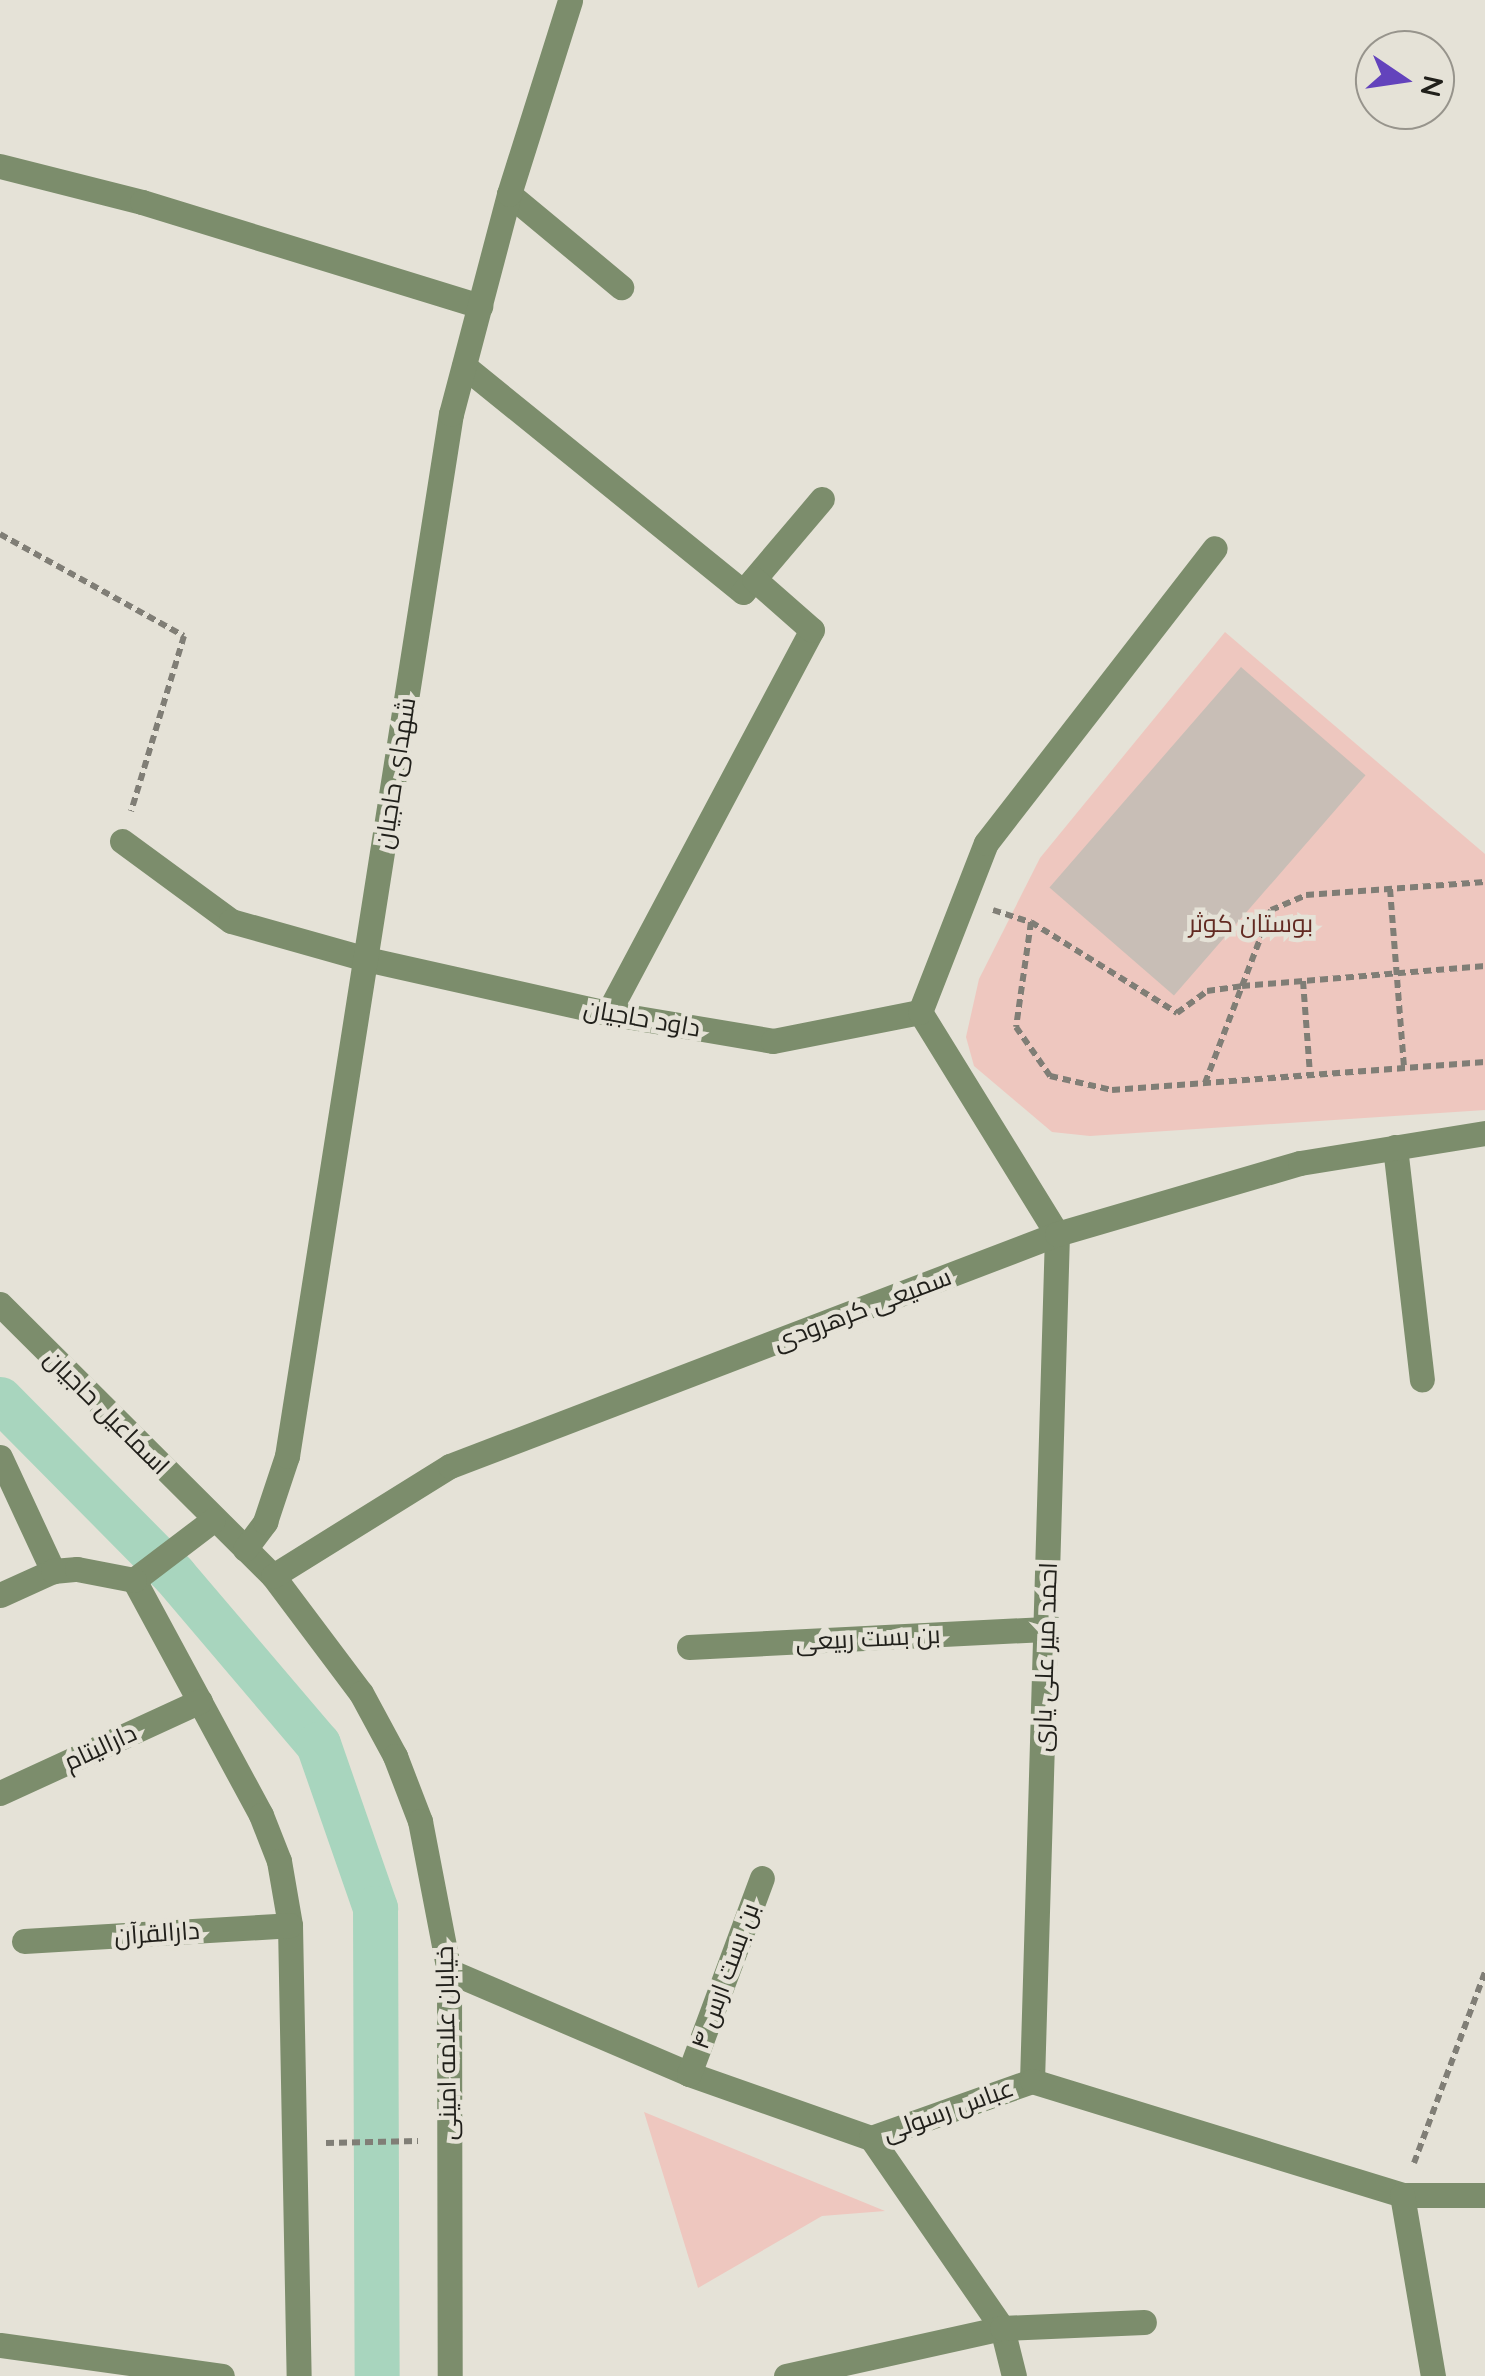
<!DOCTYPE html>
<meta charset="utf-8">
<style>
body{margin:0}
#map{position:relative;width:1485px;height:2376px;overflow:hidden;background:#e5e2d7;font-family:Quicksand,Cairo,sans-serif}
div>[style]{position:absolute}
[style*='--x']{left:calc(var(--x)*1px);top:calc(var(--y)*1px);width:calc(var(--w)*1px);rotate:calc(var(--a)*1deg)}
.green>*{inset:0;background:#eec7bf}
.canal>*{height:45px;margin:-22.5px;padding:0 22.5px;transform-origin:22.5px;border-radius:22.5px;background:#a8d5be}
.building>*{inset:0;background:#c8beb6;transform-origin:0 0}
.path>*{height:6px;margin-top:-3px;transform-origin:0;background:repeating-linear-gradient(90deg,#807e76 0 8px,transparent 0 13px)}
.minor>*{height:25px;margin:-12.5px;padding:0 12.5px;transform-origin:12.5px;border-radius:12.5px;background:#7c8d6c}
span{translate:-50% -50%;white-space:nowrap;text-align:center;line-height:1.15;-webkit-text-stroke:9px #e5e2d7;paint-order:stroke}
.street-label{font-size:25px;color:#21201b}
.park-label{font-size:25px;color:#622921}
.north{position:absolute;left:1355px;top:30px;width:100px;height:100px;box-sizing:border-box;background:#e5e2d7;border:2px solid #97948c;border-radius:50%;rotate:103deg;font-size:28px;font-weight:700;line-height:40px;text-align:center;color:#21201b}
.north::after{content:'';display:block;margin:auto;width:35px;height:45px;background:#6343bc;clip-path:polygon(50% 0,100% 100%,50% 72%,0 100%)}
</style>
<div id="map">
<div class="green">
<i style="clip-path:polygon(1225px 632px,1485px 854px,1485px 1110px,1090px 1136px,1052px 1132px,974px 1066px,966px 1037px,979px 979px,1040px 858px)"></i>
<i style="clip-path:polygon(644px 2112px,885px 2211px,822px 2216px,698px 2288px)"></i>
</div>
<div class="canal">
<i style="--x:0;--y:1399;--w:247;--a:45.3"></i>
<i style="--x:174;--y:1575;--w:222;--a:49.6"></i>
<i style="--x:318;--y:1744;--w:174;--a:70.8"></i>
<i style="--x:375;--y:1908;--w:468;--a:89.8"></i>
</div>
<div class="building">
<i style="left:1241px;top:667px;width:165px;height:292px;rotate:41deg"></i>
</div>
<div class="path">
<i style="--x:0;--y:534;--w:210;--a:29"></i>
<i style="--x:184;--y:636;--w:183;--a:106.8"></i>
<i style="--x:1390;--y:889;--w:180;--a:85.5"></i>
<i style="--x:993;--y:910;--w:40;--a:18"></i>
<i style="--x:1031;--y:922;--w:172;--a:31.9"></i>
<i style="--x:1177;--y:1013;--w:37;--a:-36"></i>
<i style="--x:1207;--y:991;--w:35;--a:-8"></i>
<i style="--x:1242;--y:986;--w:244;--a:-4.7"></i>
<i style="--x:1031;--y:922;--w:106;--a:98.1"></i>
<i style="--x:1016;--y:1027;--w:60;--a:55.2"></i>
<i style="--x:1050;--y:1076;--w:64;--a:12.7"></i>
<i style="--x:1112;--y:1090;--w:374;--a:-4.3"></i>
<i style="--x:1303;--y:981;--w:94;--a:85.7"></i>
<i style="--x:1205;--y:1083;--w:185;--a:-69.1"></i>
<i style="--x:1271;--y:910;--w:38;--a:-23"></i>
<i style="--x:1306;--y:895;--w:179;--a:-4.2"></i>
<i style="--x:326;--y:2143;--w:92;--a:-1.2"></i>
<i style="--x:1414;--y:2163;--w:204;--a:-69.6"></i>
</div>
<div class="minor">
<i style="--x:0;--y:166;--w:146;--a:14.2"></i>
<i style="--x:142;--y:202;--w:354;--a:17.1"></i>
<i style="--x:509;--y:194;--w:146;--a:39.7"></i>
<i style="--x:464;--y:366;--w:359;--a:39"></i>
<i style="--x:743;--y:592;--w:122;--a:-49.7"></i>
<i style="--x:122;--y:841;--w:135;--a:36.3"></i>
<i style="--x:231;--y:921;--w:140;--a:15.7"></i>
<i style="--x:366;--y:959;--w:248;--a:12.6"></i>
<i style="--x:608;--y:1013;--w:167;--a:9.6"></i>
<i style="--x:773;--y:1041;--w:150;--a:-11.2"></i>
<i style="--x:920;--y:1012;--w:261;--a:58.3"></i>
<i style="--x:1057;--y:1234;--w:847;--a:91.69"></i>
<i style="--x:920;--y:1012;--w:181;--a:-68.7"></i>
<i style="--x:986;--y:843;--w:373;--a:-52.2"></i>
<i style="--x:608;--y:1013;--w:434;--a:-62"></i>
<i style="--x:812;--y:630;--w:77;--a:-138.7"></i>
<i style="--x:1395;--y:1147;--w:234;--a:83.4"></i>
<i style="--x:0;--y:1304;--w:385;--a:44.9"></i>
<i style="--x:273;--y:1576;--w:146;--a:53.1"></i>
<i style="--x:361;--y:1693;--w:72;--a:61.6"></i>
<i style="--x:395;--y:1756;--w:70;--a:69"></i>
<i style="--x:420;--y:1821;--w:153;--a:79.1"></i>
<i style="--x:449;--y:1971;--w:405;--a:89.9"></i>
<i style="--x:0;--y:1457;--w:126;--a:65.1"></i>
<i style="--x:245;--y:1549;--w:34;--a:-53"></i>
<i style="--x:265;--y:1522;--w:70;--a:-71.6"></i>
<i style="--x:287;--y:1456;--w:1055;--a:-81.06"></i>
<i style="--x:451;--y:414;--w:228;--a:-75.2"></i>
<i style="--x:509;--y:194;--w:203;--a:-72.5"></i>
<i style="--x:273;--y:1576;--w:208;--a:-31.9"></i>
<i style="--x:450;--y:1466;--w:650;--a:-20.92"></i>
<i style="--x:1057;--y:1234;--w:253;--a:-16.3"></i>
<i style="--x:1300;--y:1163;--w:187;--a:-9.2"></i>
<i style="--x:134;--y:1580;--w:267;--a:61.6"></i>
<i style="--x:261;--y:1815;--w:49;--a:68.6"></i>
<i style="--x:279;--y:1861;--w:65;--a:80.2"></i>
<i style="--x:290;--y:1925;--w:451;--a:88.9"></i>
<i style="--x:134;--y:1580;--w:99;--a:-37.2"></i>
<i style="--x:0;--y:1595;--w:58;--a:-24.4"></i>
<i style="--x:53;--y:1571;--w:24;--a:-5"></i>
<i style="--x:77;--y:1569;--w:58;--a:10.9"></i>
<i style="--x:689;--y:1647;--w:357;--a:-2.9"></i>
<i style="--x:0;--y:1793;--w:220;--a:-24.7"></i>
<i style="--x:24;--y:1941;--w:266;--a:-3.4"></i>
<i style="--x:449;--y:1971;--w:261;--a:23.2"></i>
<i style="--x:689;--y:2074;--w:193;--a:19.4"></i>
<i style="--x:871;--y:2138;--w:171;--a:-19.5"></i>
<i style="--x:1032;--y:2081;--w:387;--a:17.1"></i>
<i style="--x:1402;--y:2195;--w:83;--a:0"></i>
<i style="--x:689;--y:2074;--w:209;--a:-69.6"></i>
<i style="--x:871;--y:2138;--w:231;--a:55.4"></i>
<i style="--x:1002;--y:2328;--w:49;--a:76"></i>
<i style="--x:1402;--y:2195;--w:184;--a:80.3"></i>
<i style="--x:0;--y:2345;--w:224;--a:7.9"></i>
<i style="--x:786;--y:2376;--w:221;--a:-12.5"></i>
<i style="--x:1002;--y:2328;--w:142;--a:-2.4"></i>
</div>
<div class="street-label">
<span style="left:395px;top:773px;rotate:-81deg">شهدای حاجیان</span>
<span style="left:642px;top:1018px;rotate:10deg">داود حاجیان</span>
<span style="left:862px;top:1309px;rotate:-21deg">سمیعی کرهرودی</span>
<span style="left:107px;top:1412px;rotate:45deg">اسماعیل حاجیان</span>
<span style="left:868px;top:1638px;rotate:-3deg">بن بست ربیعی</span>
<span style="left:1045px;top:1657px;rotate:-88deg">احمد میر علی یاری</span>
<span style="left:100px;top:1747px;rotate:-25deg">دارالیتام</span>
<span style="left:157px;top:1933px;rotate:-4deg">دارالقرآن</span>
<span style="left:725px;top:1976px;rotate:-70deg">بن بست ارس ۴</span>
<span style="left:446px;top:2043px;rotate:-91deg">خیابان علامه امینی</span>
<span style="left:948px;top:2110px;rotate:-20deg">عباس رسولی</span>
</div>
<div class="park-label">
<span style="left:1251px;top:923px">بوستان کوثر</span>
</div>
<div class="north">N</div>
</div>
